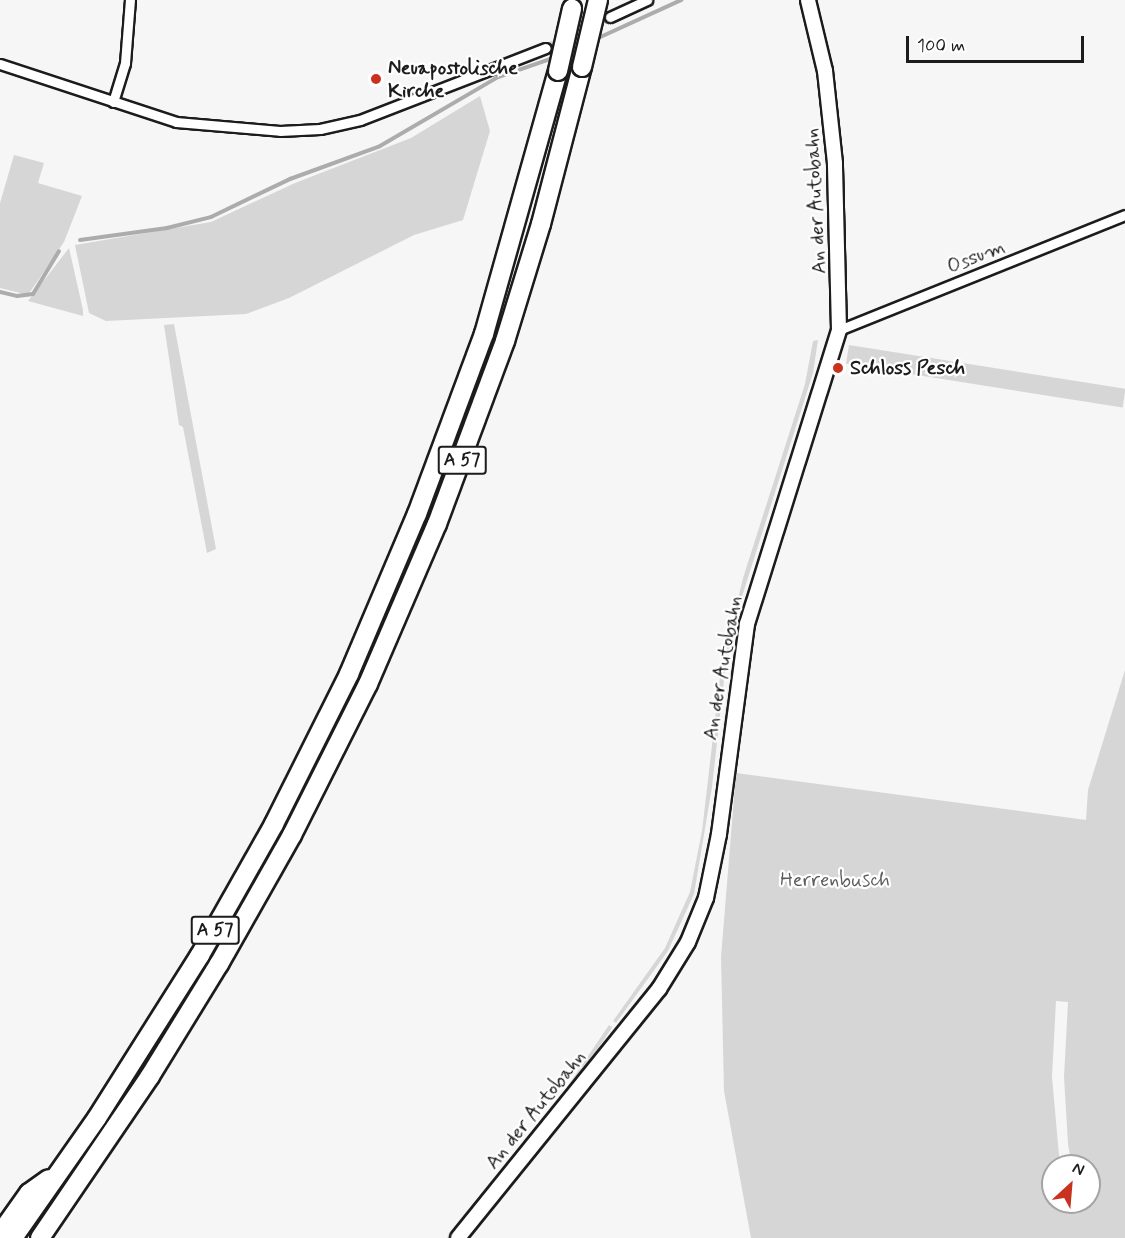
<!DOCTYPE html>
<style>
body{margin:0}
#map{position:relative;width:1125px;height:1238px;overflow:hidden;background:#f6f6f6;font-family:Mynerve,sans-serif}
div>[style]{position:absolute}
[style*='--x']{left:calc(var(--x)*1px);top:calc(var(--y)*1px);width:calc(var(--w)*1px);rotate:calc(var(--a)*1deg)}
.green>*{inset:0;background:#d6d6d6;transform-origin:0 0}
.stream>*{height:4px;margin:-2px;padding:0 2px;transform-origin:2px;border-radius:2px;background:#acacac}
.minor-tunnel>*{height:9px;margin-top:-4.5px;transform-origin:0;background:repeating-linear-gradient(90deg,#d5d5d5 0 9px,transparent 0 13.5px)}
.roads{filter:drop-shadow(2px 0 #1c1c1c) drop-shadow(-2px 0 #1c1c1c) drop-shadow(0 2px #1c1c1c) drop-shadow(0 -2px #1c1c1c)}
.minor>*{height:9px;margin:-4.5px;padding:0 4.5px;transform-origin:4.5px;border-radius:4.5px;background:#fff}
.secondary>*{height:14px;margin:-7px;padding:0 7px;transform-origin:7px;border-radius:7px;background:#fff}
.motorway>*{height:18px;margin:-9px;padding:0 9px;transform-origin:9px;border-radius:9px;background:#fff}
.bridges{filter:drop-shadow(2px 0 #1c1c1c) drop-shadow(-2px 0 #1c1c1c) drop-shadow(0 2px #1c1c1c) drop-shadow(0 -2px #1c1c1c)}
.motorway-bridge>*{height:18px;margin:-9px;padding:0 9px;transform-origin:9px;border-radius:9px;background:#fff}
.dots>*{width:16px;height:16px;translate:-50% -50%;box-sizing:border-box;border:3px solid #fff;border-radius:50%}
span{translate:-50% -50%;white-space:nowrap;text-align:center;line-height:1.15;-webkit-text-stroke:4.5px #fff;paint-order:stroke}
.shield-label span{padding:2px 4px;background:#fff;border:2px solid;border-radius:4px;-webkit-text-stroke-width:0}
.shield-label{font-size:18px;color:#1c1c1c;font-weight:700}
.poi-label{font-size:20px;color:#1c1c1c;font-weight:700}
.left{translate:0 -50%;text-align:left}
.street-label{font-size:20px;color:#1c1c1c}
.park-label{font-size:20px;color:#5d5d5d}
.north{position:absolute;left:1041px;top:1154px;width:60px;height:60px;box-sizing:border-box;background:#fff;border:2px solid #a4a4a4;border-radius:50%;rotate:26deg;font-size:16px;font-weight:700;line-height:24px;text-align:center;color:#1c1c1c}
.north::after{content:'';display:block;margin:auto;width:21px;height:27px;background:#c8321e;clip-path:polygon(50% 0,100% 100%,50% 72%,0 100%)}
.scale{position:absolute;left:906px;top:36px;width:178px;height:27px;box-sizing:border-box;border:3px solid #1c1c1c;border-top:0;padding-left:8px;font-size:18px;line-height:21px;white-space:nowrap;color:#1c1c1c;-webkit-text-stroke:4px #fff;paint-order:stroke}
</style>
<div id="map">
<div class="green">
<i style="clip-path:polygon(480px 96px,490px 131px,463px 220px,414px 235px,289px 298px,246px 314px,106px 321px,89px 313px,75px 245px,211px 222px,295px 183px,411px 138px)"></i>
<i style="clip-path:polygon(14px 155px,44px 163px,38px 183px,82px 196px,64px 242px,28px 295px,0 288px,0 203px)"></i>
<i style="clip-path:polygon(69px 248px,83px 310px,83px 316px,28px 301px)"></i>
<i style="clip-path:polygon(174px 324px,216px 549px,207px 553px,183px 427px,179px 425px,164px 325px)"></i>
<i style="clip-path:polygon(818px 340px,813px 373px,738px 609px,725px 673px,720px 675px,743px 578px,805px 384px,813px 341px)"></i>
<i style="left:849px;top:345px;width:280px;height:19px;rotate:9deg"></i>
<i style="clip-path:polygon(805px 415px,742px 622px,732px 675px,730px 675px,743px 610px)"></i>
<i style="clip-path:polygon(evenodd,1125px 670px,1125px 1238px,751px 1238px,724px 1091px,721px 957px,736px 773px,1086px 820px,1088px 790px,1125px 670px,1056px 1001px,1068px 1002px,1064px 1077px,1068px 1144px,1072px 1166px,1089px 1166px,1089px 1202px,1080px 1202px,1080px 1208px,1068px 1211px,1066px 1202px,1053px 1202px,1053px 1166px,1060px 1166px,1052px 1077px,1056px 1001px)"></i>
<i style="clip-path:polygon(720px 677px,724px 680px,712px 787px,694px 894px,668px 951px,616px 1023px,613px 1021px,665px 948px,690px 892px,702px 831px)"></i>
<i style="clip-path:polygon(729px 680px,714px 833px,701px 896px,683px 940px,654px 985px,623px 1025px,672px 953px,698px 896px,711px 833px)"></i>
<i style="left:609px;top:1025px;width:4px;height:274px;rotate:34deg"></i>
<i style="clip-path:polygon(616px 1030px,450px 1238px,447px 1238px,615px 1031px)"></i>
</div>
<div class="stream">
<i style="--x:596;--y:39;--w:94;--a:-24.6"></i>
<i style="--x:80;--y:240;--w:88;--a:-7.9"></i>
<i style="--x:167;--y:228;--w:45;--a:-14"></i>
<i style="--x:211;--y:217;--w:88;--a:-25.7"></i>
<i style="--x:290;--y:179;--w:96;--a:-20.1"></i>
<i style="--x:380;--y:146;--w:137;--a:-30.3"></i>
<i style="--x:498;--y:77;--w:61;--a:-19"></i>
<i style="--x:0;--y:292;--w:17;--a:13"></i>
<i style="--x:17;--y:296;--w:16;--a:-7"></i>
<i style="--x:33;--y:294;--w:50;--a:-58.8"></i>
</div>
<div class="minor-tunnel">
<i style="--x:546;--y:48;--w:71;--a:-25.8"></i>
</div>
<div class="roads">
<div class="minor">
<i style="--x:610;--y:17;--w:41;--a:-24.7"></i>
<i style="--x:0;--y:64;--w:185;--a:18.2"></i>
<i style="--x:176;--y:122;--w:104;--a:4.9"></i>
<i style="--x:280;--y:131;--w:40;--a:-2.9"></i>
<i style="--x:320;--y:129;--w:41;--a:-12.7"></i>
<i style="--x:360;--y:120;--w:199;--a:-21.2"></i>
<i style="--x:113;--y:102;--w:41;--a:-72.9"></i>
<i style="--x:125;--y:63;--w:63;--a:-85.5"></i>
<i style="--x:839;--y:330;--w:308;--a:-21.9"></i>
</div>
<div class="secondary">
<i style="--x:458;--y:1238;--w:320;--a:-51.1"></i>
<i style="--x:659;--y:989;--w:55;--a:-58.3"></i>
<i style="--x:688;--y:942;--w:48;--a:-67.8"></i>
<i style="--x:706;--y:898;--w:65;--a:-78.5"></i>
<i style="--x:719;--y:834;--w:212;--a:-82.4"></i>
<i style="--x:747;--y:624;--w:308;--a:-72.6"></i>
<i style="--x:839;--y:330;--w:167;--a:-91.4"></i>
<i style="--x:835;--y:163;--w:93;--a:-96.2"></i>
<i style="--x:825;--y:71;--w:73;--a:-103.5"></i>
</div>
<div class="motorway">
<i style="--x:0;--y:1234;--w:50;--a:-54.7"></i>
<i style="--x:29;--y:1193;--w:24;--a:-35"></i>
<i style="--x:13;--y:1238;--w:146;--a:-55"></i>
<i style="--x:97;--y:1118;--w:193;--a:-57.7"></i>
<i style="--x:200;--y:955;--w:150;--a:-60.5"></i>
<i style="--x:274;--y:824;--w:168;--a:-63.4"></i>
<i style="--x:349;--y:674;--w:174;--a:-67"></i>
<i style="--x:417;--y:514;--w:192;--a:-69.6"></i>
<i style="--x:484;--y:334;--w:273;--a:-74.3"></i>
<i style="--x:40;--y:1238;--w:196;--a:-55.8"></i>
<i style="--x:150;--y:1076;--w:132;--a:-58.4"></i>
<i style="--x:219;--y:964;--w:148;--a:-60.5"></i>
<i style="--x:292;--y:835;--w:169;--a:-63.3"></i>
<i style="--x:368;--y:684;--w:174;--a:-66.7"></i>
<i style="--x:437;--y:524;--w:195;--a:-69.6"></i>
<i style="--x:505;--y:341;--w:122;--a:-72.9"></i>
<i style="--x:541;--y:224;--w:162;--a:-75.4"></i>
</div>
</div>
<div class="bridges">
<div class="motorway-bridge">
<i style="--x:582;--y:67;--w:69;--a:-76.6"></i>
<i style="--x:558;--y:71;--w:64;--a:-77.3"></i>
</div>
</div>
<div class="dots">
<i style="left:376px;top:79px;background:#c8321e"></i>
<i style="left:838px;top:368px;background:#c8321e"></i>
</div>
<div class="shield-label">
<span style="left:462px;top:460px">A 57</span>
<span style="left:215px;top:930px">A 57</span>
</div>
<div class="poi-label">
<span class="left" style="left:388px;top:80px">Neuapostolische<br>Kirche</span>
<span class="left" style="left:850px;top:368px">Schloss Pesch</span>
</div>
<div class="street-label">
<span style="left:816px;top:201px;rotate:-93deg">An der Autobahn</span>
<span style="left:976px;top:257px;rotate:-22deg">Ossum</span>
<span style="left:723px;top:668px;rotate:-80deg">An der Autobahn</span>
<span style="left:536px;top:1110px;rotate:-51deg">An der Autobahn</span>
</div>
<div class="park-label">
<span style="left:835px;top:880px">Herrenbusch</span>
</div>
<div class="north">N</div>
<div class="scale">100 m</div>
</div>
